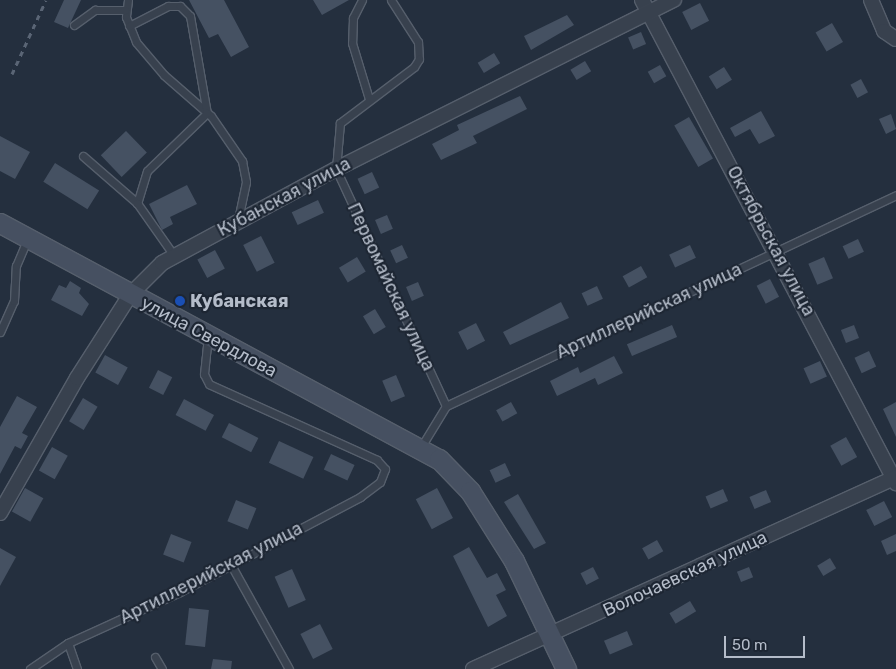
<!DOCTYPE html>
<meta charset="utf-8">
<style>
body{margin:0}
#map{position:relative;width:896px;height:669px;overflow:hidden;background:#242f3e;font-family:Rubik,sans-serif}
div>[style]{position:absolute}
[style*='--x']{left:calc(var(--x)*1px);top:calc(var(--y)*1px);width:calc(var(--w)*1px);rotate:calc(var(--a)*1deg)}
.building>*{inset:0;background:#455162;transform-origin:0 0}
.roads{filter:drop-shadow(1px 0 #565f6c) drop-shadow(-1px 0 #565f6c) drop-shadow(0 1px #565f6c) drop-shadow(0 -1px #565f6c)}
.lane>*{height:7px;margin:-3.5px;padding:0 3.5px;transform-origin:3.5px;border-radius:3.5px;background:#38414e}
.street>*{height:14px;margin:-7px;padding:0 7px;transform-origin:7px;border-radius:7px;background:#38414e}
.secondary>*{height:19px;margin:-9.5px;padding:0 9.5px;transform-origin:9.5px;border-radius:9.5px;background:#465061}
.rail>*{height:3px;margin-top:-1.5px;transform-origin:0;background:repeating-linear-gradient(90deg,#5a6575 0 5px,transparent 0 10px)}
.dots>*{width:14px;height:14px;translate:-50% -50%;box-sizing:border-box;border:2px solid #1d2633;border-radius:50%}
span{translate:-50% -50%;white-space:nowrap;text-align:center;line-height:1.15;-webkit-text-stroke:4.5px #1d2633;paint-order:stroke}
.street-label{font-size:18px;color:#b4bcc9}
.poi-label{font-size:18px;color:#b4bcc9;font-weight:700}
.left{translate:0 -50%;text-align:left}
.scale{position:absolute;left:724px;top:636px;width:81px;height:22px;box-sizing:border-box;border:2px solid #b4bcc9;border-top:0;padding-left:6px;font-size:15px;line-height:18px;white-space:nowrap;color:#b4bcc9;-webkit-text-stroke:4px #1d2633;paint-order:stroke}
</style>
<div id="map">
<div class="building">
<i style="clip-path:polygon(64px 0,81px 0,68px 28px,54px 22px)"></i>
<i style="clip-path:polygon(189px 0,224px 0,249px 47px,231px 57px,218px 34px,209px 38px)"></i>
<i style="clip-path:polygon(313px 0,349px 0,322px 15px)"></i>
<i style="left:700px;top:3px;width:20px;height:20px;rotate:63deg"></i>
<i style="clip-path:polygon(567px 15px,574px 25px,531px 50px,524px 36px)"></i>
<i style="left:832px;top:23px;width:22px;height:19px;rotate:60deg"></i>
<i style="left:641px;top:32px;width:13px;height:14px;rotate:67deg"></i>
<i style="left:494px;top:53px;width:12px;height:19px;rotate:59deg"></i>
<i style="left:585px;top:61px;width:12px;height:17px;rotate:59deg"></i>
<i style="left:660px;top:65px;width:13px;height:14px;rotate:61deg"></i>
<i style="left:724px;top:67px;width:15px;height:18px;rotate:58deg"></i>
<i style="left:861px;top:79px;width:15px;height:12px;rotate:62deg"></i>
<i style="clip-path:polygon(520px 96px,527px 109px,473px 136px,477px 143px,441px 160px,432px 144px,459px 130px,457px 125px)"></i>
<i style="clip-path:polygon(761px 111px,775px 136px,759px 144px,750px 129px,735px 137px,730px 128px)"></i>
<i style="clip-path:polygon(891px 114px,896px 129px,886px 134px,879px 119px)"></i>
<i style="left:689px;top:117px;width:48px;height:17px;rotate:60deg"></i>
<i style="left:126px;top:131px;width:30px;height:35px;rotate:46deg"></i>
<i style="clip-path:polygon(0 136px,30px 152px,15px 179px,0 171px)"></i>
<i style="left:55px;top:163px;width:52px;height:22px;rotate:32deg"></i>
<i style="left:372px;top:172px;width:17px;height:16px;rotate:65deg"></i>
<i style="clip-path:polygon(187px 185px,197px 204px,170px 217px,173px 224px,162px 230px,149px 204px)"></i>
<i style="left:318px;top:200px;width:14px;height:29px;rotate:65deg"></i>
<i style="left:387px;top:215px;width:15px;height:13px;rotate:67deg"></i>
<i style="left:261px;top:236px;width:30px;height:20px;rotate:63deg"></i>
<i style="left:858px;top:239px;width:14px;height:17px;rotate:65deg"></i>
<i style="left:402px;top:245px;width:14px;height:13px;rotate:65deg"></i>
<i style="left:690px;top:245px;width:14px;height:23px;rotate:65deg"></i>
<i style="left:215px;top:250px;width:21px;height:20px;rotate:62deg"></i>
<i style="left:357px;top:257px;width:17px;height:21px;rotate:59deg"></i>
<i style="left:824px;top:257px;width:23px;height:17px;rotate:67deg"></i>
<i style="left:641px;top:266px;width:13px;height:21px;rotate:61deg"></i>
<i style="left:770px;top:279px;width:20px;height:15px;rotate:63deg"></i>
<i style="clip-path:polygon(70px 281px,81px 288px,79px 293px,89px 304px,82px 316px,51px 300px,59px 285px,66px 288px)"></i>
<i style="left:418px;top:282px;width:15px;height:13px;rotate:67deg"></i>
<i style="left:597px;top:286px;width:14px;height:17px;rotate:65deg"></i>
<i style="clip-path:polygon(561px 302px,569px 318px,510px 345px,503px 332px)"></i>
<i style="left:375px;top:309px;width:21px;height:14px;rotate:59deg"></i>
<i style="left:476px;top:323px;width:20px;height:20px;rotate:63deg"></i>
<i style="left:672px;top:325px;width:13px;height:49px;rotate:67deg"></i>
<i style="left:854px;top:325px;width:14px;height:14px;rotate:69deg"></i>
<i style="left:869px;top:351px;width:17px;height:16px;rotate:65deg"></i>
<i style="left:105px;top:355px;width:26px;height:20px;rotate:29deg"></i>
<i style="clip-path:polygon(614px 356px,623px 373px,598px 385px,595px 378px,557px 396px,550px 381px,578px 367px,580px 373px)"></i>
<i style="left:820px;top:361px;width:17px;height:18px;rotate:66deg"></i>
<i style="left:158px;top:370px;width:16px;height:20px;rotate:27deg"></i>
<i style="left:396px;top:375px;width:23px;height:15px;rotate:67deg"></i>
<i style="clip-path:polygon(17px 396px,37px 407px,22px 433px,28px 436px,21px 449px,15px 446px,0 474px,0 427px)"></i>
<i style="left:83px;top:398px;width:17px;height:27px;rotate:31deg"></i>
<i style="left:184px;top:399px;width:34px;height:18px;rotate:28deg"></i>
<i style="left:511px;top:402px;width:13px;height:17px;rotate:61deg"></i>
<i style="clip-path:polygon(896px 402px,896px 437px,883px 409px)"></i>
<i style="left:229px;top:423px;width:33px;height:16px;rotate:27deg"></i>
<i style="left:846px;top:437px;width:23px;height:18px;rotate:61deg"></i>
<i style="left:279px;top:441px;width:38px;height:24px;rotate:25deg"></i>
<i style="left:52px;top:447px;width:18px;height:27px;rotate:29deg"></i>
<i style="left:331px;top:454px;width:26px;height:17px;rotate:25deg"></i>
<i style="left:505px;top:463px;width:14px;height:17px;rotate:65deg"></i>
<i style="left:25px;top:488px;width:21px;height:27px;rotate:29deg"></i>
<i style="left:437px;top:488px;width:34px;height:24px;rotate:62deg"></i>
<i style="left:723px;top:489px;width:13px;height:19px;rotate:67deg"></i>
<i style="left:766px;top:490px;width:13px;height:18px;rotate:67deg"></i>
<i style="clip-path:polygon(518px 494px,546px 543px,534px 549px,504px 502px)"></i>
<i style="left:236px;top:500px;width:22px;height:23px;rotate:22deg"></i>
<i style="left:884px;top:501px;width:18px;height:20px;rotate:63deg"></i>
<i style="left:171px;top:534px;width:22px;height:22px;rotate:21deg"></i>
<i style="clip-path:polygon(896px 534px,896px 551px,887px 555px,881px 541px)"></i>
<i style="left:657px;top:540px;width:13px;height:17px;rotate:61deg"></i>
<i style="clip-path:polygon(469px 547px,487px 578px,497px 573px,506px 590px,496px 595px,507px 616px,488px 627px,453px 556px)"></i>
<i style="clip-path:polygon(0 548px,16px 557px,0 586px)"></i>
<i style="left:830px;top:558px;width:12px;height:15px;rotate:59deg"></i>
<i style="left:593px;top:567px;width:13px;height:14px;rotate:63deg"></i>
<i style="left:749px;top:567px;width:11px;height:13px;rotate:68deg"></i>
<i style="left:292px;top:569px;width:34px;height:19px;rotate:66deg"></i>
<i style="left:690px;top:601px;width:12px;height:24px;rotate:59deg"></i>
<i style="left:189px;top:608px;width:20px;height:37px;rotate:6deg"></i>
<i style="left:320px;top:624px;width:28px;height:22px;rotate:63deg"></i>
<i style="left:627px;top:631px;width:15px;height:25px;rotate:67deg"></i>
<i style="clip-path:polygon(213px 659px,232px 661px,231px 669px,211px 669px)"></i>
</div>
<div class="roads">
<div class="lane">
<i style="--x:128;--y:0;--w:17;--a:97"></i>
<i style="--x:126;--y:17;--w:27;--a:68"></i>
<i style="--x:136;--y:42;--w:43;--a:49.7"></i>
<i style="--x:164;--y:75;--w:62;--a:41.1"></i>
<i style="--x:211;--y:116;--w:55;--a:55.4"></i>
<i style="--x:242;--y:161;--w:21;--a:79"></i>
<i style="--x:246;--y:182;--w:40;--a:102"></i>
<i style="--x:362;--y:0;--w:20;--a:117"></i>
<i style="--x:353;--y:18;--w:25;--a:92"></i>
<i style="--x:352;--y:43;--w:59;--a:73.1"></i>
<i style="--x:391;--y:0;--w:50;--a:57.3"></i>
<i style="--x:418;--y:42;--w:17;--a:87"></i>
<i style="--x:419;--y:59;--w:9;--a:122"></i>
<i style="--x:414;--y:67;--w:93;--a:142.9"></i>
<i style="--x:340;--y:123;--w:46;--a:95"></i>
<i style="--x:336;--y:169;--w:261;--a:65.1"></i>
<i style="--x:74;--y:25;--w:26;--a:-36"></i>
<i style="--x:95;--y:10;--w:30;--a:0"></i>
<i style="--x:129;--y:26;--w:44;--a:-27.1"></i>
<i style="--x:168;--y:6;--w:12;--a:0"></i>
<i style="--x:180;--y:6;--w:14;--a:45"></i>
<i style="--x:190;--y:16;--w:98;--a:80.1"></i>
<i style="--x:207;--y:113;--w:83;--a:136"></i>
<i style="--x:147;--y:171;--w:34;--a:107"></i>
<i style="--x:83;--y:156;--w:72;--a:41"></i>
<i style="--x:137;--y:203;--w:62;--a:54.8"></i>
<i style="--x:0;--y:332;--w:34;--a:-66"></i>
<i style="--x:14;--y:301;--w:35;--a:-87"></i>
<i style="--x:16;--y:266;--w:30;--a:-67"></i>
<i style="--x:421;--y:447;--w:48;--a:-58.6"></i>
<i style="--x:446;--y:406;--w:497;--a:-25.1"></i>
<i style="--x:230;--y:563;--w:121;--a:60.9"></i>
<i style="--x:68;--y:643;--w:28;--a:71"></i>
<i style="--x:155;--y:657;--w:14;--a:60"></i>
<i style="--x:30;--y:669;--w:46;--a:-34.4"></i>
<i style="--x:68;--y:643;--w:123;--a:-24.5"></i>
<i style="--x:180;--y:592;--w:204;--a:-27.8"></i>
<i style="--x:360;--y:497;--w:25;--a:-37"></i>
<i style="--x:380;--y:482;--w:14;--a:-69"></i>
<i style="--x:385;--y:469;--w:12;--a:-132"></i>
<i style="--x:377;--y:460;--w:184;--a:-155.7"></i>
<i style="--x:209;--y:384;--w:11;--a:-117"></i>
<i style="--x:204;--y:374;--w:36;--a:-84"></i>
</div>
<div class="street">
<i style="--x:642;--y:0;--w:546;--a:62.26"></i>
<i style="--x:871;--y:0;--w:34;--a:67"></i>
<i style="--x:884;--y:31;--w:14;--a:34"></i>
<i style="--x:0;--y:513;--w:155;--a:-60.3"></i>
<i style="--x:77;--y:378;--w:98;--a:-57.4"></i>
<i style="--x:130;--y:295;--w:45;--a:-45"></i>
<i style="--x:162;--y:263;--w:198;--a:-28.4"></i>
<i style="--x:336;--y:169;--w:378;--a:-26.6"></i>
<i style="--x:473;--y:669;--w:465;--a:-24.4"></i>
</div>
<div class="secondary">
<i style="--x:0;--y:223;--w:498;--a:28.3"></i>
<i style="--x:439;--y:459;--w:45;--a:45.9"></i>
<i style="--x:470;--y:491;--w:83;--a:57.8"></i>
<i style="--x:514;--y:561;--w:120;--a:64.3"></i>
</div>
</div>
<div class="rail">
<i style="--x:12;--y:74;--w:81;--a:-65.3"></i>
</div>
<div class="dots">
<i style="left:180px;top:301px;background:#1a4fb4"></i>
</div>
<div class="street-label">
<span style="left:284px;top:197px;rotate:-28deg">Кубанская улица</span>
<span style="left:771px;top:241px;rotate:62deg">Октябрьская улица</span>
<span style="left:391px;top:287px;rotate:65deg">Первомайская улица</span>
<span style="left:649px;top:311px;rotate:-25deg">Артиллерийская улица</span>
<span style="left:209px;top:337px;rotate:28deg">улица Свердлова</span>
<span style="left:211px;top:573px;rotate:-27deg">Артиллерийская улица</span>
<span style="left:685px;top:574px;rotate:-25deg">Волочаевская улица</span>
</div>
<div class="poi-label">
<span class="left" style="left:190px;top:301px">Кубанская</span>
</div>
<div class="scale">50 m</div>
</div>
